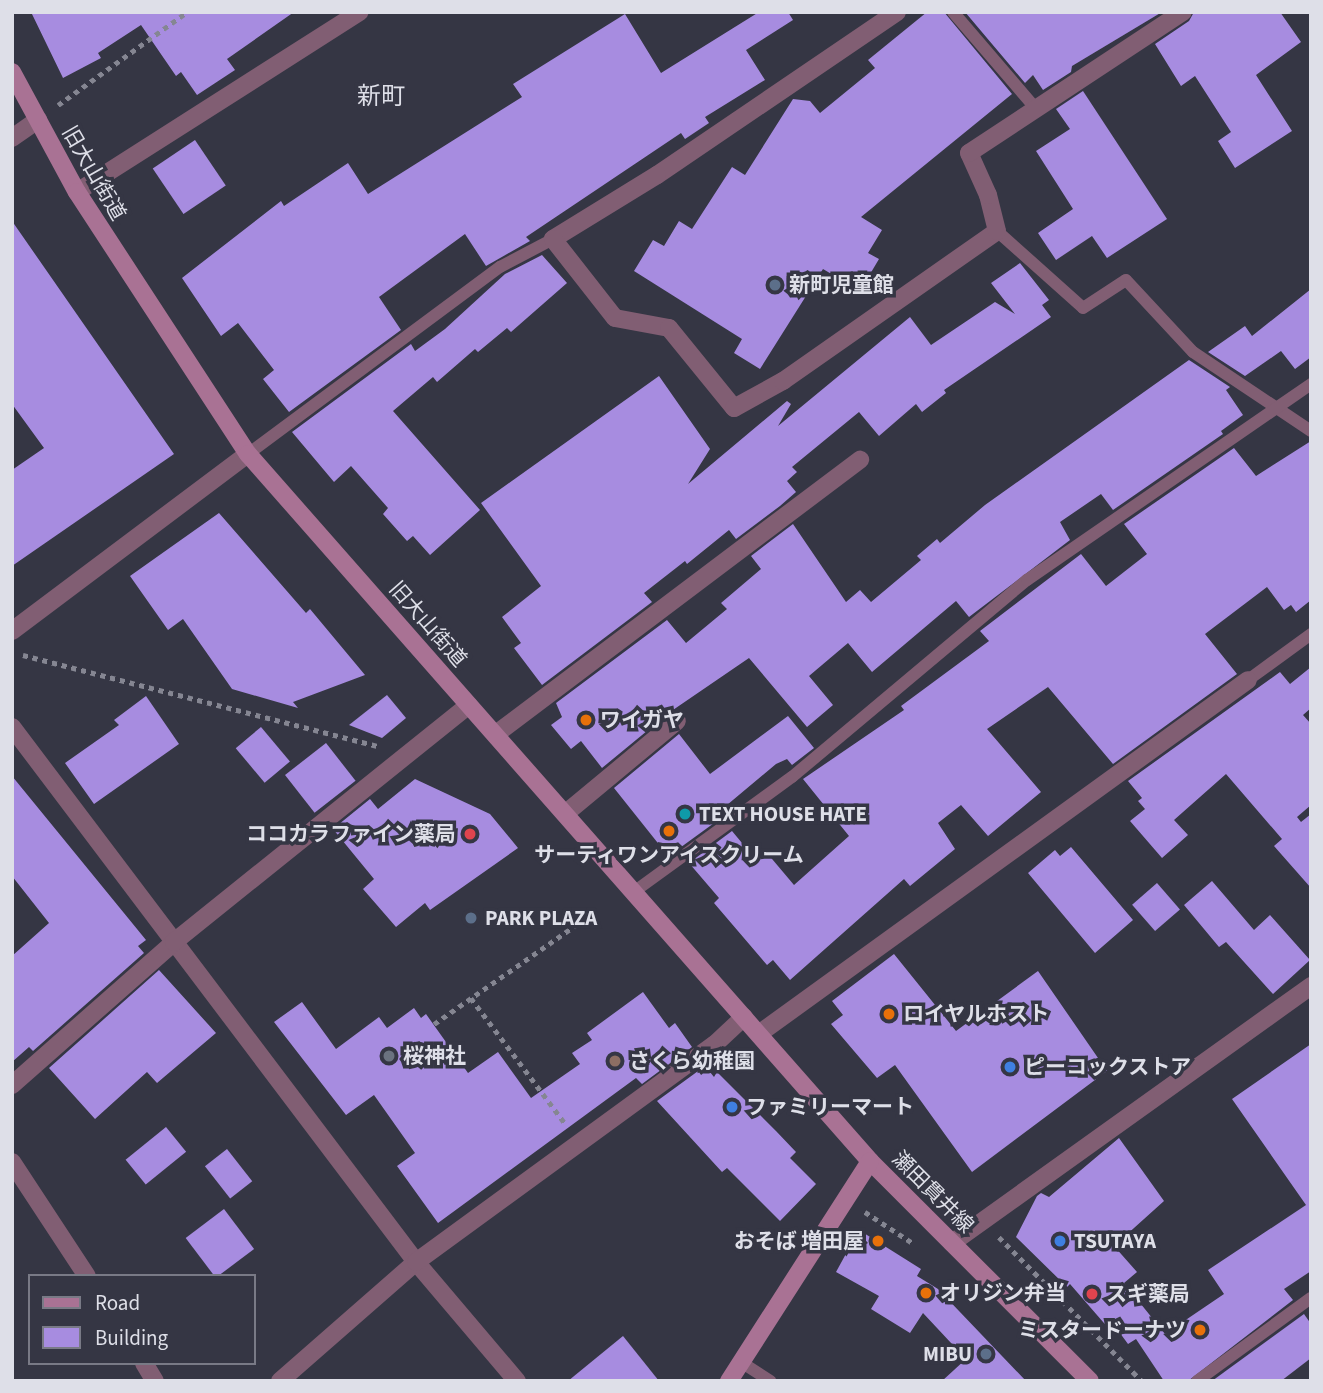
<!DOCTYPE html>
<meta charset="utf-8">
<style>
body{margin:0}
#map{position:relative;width:1323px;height:1393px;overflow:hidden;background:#353644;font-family:"Source Sans 3","Noto Sans JP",sans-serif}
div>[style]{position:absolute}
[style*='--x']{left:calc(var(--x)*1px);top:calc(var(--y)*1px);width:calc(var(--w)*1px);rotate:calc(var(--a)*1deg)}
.building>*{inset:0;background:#a78ce0;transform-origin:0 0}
.path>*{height:4.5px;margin-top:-2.25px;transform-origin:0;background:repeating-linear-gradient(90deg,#858692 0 5px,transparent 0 10px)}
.lane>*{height:12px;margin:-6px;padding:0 6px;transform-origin:6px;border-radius:6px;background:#815e73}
.street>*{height:18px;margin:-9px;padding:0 9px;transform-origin:9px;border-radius:9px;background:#815e73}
.secondary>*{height:18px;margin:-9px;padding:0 9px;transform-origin:9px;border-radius:9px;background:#a97294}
.dots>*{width:19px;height:19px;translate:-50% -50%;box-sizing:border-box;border:4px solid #353644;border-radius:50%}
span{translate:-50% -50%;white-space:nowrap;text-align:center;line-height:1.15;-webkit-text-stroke:7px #353644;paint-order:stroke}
.street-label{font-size:21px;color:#dedfe8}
.poi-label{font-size:21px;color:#dedfe8;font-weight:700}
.left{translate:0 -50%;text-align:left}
.right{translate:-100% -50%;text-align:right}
.quarter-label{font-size:24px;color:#dedfe8}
.frame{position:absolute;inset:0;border:14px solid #dedfe8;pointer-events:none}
.legend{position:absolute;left:28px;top:1274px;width:228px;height:91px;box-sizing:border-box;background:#353644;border:2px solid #797a86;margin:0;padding:9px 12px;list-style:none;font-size:21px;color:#dedfe8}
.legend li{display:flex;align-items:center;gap:14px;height:35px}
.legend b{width:35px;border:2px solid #797a86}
</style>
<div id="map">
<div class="building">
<i style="clip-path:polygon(31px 12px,294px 12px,227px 59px,235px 70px,197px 95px,181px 72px,176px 76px,141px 25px,98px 53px,101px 58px,63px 78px)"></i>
<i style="clip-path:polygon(759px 12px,788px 12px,793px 20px,746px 50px,765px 80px,705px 117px,709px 123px,685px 139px,681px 133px,526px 237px,530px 241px,486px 266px,465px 234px,379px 297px,401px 330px,289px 412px,263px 379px,274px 370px,238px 323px,221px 336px,182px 278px,281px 201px,284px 206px,348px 163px,368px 194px,522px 97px,513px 84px,625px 14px,661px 73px)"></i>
<i style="clip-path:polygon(927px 12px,944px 12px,1012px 94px,861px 217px,882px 230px,868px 253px,879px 259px,860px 291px,823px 269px,760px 369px,734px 353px,742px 339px,634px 271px,653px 240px,664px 246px,679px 221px,692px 229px,732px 167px,745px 175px,793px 99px,810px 101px,820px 113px,875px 68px,868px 60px)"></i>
<i style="clip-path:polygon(965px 12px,1162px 12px,1072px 66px,1071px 72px,1043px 90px,1033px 75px,1025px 83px)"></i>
<i style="clip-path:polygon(1194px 12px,1280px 12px,1301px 42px,1256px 75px,1292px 131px,1235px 168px,1218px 141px,1231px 132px,1195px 76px,1181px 86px,1155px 44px,1189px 21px)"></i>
<i style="clip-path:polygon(1083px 91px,1167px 219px,1107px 258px,1092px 236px,1056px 260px,1038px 233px,1073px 209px,1036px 151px,1070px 129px,1056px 109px)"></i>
<i style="left:195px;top:140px;width:55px;height:51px;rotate:56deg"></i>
<i style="clip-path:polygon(12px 221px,174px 454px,12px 566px,12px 470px,44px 448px,12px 404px)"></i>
<i style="clip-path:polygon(542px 255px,567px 283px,511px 332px,507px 328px,478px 352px,475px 349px,437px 382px,433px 377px,393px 411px,480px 510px,430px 555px,413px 536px,407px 541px,383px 514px,388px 508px,351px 466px,334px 482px,292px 432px,411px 344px,415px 351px,445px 329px,505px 274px)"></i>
<i style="clip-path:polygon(1020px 263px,1049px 300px,1042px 305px,1051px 317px,944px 390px,946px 393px,922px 412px,916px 404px,879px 436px,859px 412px,792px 467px,797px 472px,787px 481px,796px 492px,780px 506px,736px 539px,729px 530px,687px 564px,685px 561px,644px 593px,652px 602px,542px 685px,514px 648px,521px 643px,502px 617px,541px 586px,481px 503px,659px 376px,710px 449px,688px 484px,787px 401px,791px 404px,778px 426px,910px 317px,931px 345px,995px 302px,1015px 314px,991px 283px)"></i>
<i style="clip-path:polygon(1311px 289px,1311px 357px,1295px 369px,1281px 351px,1245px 376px,1208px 352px,1245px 326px,1252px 336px)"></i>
<i style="clip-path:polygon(1189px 360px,1230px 387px,1226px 390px,1243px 415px,1221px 431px,1223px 434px,1113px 510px,1101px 494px,1060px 522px,1070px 540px,969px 617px,956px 601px,872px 672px,848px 643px,809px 676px,833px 705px,807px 727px,749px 658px,670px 712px,602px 768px,581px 741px,571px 749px,551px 725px,562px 717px,556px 703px,667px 620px,686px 643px,727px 609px,721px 603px,761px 569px,751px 556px,793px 524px,846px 602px,860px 590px,871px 602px,921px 560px,917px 556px,937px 539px,940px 543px,985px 505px)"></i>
<i style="clip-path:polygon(1311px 441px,1311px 600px,1296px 612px,1291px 605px,1284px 610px,1267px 587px,1205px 634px,1237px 674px,1113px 764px,1048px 687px,987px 729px,1041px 792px,988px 836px,961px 805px,938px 823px,955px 849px,910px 886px,904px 879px,790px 980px,773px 960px,767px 965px,714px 903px,719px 898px,689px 863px,732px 831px,757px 861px,767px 853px,794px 885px,849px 836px,803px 779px,904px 710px,901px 706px,989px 641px,980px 631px,1081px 554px,1106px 586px,1147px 554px,1124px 524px,1234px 448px,1256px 476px)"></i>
<i style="clip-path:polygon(219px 513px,306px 613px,310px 609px,365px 675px,293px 702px,298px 708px,232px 689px,183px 619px,168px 630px,130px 576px)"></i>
<i style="clip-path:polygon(1311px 667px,1311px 708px,1303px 715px,1311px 724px,1311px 805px,1297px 817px,1301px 822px,1311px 814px,1311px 888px,1274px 846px,1282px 839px,1226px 774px,1174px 820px,1188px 835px,1162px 858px,1130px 821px,1145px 809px,1138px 801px,1142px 798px,1128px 781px,1280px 672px,1290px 684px)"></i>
<i style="clip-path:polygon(387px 695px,406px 718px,382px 738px,349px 725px)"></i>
<i style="clip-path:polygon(146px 696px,179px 744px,94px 804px,65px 763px,119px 725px,114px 720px)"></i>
<i style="clip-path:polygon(788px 716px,814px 748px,792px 765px,787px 759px,776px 764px,727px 805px,718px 814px,721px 818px,677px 850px,674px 846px,665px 852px,614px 788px,679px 734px,710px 774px)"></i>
<i style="left:261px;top:727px;width:45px;height:33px;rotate:50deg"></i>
<i style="left:326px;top:743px;width:48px;height:52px;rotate:52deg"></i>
<i style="clip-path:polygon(12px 776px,146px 940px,138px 946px,144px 953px,33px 1051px,29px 1047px,12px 1062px,12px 956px,49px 923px,12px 876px)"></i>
<i style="clip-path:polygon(415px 779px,490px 814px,518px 848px,430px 910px,425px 903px,396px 927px,363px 889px,374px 879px,333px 829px,370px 799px,378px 809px)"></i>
<i style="clip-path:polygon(1071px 847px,1133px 920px,1095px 953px,1028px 873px,1055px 850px,1060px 856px)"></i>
<i style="clip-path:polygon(1212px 881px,1254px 930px,1270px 915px,1310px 960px,1273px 994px,1226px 942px,1219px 947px,1184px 905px)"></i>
<i style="left:1157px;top:883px;width:35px;height:33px;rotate:49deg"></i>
<i style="clip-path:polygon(894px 954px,956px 1031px,1038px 971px,1107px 1071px,972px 1172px,895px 1065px,877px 1078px,831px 1024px,843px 1015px,832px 1001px)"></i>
<i style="clip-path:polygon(159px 970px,216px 1033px,157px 1083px,147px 1072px,95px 1119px,49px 1068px)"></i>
<i style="clip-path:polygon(643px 992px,669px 1028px,675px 1023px,692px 1047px,642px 1084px,636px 1078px,438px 1223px,397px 1166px,415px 1153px,374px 1095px,346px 1115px,274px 1022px,302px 1002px,336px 1049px,379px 1017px,387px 1028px,414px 1008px,421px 1018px,426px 1014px,468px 1073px,498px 1052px,531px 1098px,580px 1064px,572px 1053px,592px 1040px,587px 1033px)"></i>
<i style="clip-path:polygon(1311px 1044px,1311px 1271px,1284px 1289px,1293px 1300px,1188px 1381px,1164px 1381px,1136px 1339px,1128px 1344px,1114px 1325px,1110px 1330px,1070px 1284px,1067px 1287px,1016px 1237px,1037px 1196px,1041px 1193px,1049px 1197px,1119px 1138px,1164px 1201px,1114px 1246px,1137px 1272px,1124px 1283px,1165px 1334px,1224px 1294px,1208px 1270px,1306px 1205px,1232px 1099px)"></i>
<i style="clip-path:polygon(705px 1066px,714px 1077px,717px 1072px,776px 1131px,796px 1152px,790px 1158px,816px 1184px,780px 1221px,727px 1168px,722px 1172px,657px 1101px)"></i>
<i style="left:166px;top:1127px;width:32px;height:52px;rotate:51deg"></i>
<i style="left:227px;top:1149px;width:41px;height:28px;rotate:52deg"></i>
<i style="left:224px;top:1209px;width:50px;height:48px;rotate:53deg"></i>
<i style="clip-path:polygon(859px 1230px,921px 1269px,917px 1276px,938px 1289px,1026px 1381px,942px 1381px,966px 1359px,923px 1313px,910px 1333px,871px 1309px,879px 1296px,836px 1272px)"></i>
<i style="clip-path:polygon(1304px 1314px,1311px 1324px,1311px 1358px,1281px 1381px,1212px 1381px)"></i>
<i style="clip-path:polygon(623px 1336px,659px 1381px,568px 1381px)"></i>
</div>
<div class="path">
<i style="--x:58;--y:105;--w:159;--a:-35.8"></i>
<i style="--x:23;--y:655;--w:366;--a:14.4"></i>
<i style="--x:471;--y:998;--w:156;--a:53.1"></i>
<i style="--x:434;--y:1024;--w:198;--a:-34.9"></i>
<i style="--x:865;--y:1212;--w:59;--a:33.1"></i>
<i style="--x:999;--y:1237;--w:203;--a:45.2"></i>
</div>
<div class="lane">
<i style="--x:953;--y:12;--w:128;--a:49.4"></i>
<i style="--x:997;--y:231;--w:115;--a:41.8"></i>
<i style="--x:1083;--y:308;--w:51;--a:-33.1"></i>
<i style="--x:1126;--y:280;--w:98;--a:47.1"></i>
<i style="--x:1193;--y:352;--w:142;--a:33.8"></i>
<i style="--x:248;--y:454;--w:314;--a:-36.6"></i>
<i style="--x:500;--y:267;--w:60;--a:-27.8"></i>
<i style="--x:1248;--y:680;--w:78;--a:-36.1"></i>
<i style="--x:635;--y:891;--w:194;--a:-36"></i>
<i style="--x:792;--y:777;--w:307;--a:-40"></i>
<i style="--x:1027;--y:580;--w:345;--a:-34.6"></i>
<i style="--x:741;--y:1362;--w:35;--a:33"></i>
<i style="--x:1197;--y:1381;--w:141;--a:-36.1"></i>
</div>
<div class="street">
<i style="--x:897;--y:12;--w:290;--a:145.8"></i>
<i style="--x:657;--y:175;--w:122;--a:148.4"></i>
<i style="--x:553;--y:239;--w:100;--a:51.9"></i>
<i style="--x:615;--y:318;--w:55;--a:10.5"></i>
<i style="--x:669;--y:328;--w:103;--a:50.9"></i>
<i style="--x:734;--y:408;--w:56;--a:-28.9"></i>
<i style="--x:783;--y:381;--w:261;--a:-35"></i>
<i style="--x:997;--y:231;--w:37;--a:-104"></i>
<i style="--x:988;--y:195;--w:46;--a:-114.3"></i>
<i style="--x:969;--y:153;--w:256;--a:-33.4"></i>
<i style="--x:12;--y:138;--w:32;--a:-35"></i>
<i style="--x:77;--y:192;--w:335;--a:-32.5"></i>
<i style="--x:12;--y:631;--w:295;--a:-36.9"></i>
<i style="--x:12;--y:727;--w:670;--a:52.94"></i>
<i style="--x:416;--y:1262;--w:156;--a:49.7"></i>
<i style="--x:496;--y:734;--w:456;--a:-37"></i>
<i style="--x:566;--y:813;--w:144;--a:-39.7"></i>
<i style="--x:760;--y:1033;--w:602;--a:-35.88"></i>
<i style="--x:12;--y:1085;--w:216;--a:-41.4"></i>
<i style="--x:174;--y:942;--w:378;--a:-38.8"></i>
<i style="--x:12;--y:1162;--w:136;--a:56.7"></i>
<i style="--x:952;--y:1243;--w:442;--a:-35.6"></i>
<i style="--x:144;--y:1363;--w:21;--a:59"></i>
<i style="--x:280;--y:1381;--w:181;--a:-41.2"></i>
<i style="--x:416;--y:1262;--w:369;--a:-36.1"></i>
<i style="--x:714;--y:1045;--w:41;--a:-43"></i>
</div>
<div class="secondary">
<i style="--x:12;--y:72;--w:136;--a:61.6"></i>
<i style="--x:77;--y:192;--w:313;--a:56.9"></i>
<i style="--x:248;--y:454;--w:942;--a:48.66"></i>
<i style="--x:870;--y:1161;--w:311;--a:45"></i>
<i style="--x:729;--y:1381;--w:261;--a:-57.3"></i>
</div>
<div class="dots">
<i style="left:775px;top:285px;background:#5c6f8a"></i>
<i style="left:586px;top:720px;background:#e8710a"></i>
<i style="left:685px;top:814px;background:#0f9aa8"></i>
<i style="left:669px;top:831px;background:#e8710a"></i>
<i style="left:470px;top:834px;background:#e0444e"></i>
<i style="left:471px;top:918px;background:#5c6f8a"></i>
<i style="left:889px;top:1014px;background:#e8710a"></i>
<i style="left:389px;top:1056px;background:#6b7280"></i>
<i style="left:615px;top:1061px;background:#8d6e63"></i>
<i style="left:1010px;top:1067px;background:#3f7fe0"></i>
<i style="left:732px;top:1107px;background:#3f7fe0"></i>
<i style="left:878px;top:1241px;background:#e8710a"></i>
<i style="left:1060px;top:1241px;background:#3f7fe0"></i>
<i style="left:926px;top:1293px;background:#e8710a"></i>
<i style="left:1092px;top:1294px;background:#e0444e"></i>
<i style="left:1200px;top:1330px;background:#e8710a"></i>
<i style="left:986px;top:1354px;background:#5c6f8a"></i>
</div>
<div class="street-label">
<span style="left:94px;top:173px;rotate:60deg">旧大山街道</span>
<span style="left:428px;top:624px;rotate:49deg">旧大山街道</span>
<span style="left:933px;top:1192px;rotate:45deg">瀬田貫井線</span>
</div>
<div class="poi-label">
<span class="left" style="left:789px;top:285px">新町児童館</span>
<span class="left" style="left:600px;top:720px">ワイガヤ</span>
<span class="left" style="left:699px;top:814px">TEXT HOUSE HATE</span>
<span class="right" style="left:456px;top:834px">ココカラファイン薬局</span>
<span style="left:669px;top:855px">サーティワンアイスクリーム</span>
<span class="left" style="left:485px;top:918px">PARK PLAZA</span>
<span class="left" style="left:903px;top:1014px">ロイヤルホスト</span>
<span class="left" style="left:403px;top:1056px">桜神社</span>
<span class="left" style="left:629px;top:1061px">さくら幼稚園</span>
<span class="left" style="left:1024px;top:1067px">ピーコックストア</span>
<span class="left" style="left:746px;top:1107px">ファミリーマート</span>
<span class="right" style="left:864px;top:1241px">おそば 増田屋</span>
<span class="left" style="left:1074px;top:1241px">TSUTAYA</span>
<span class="left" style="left:940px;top:1293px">オリジン弁当</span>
<span class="left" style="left:1106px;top:1294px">スギ薬局</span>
<span class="right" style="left:1186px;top:1330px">ミスタードーナツ</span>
<span class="right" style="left:972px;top:1354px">MIBU</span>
</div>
<div class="quarter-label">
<span style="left:381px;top:97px">新町</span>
</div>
<div class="frame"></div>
<ul class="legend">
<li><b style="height:9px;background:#a97294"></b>Road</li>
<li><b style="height:19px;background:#a78ce0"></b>Building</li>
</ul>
</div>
